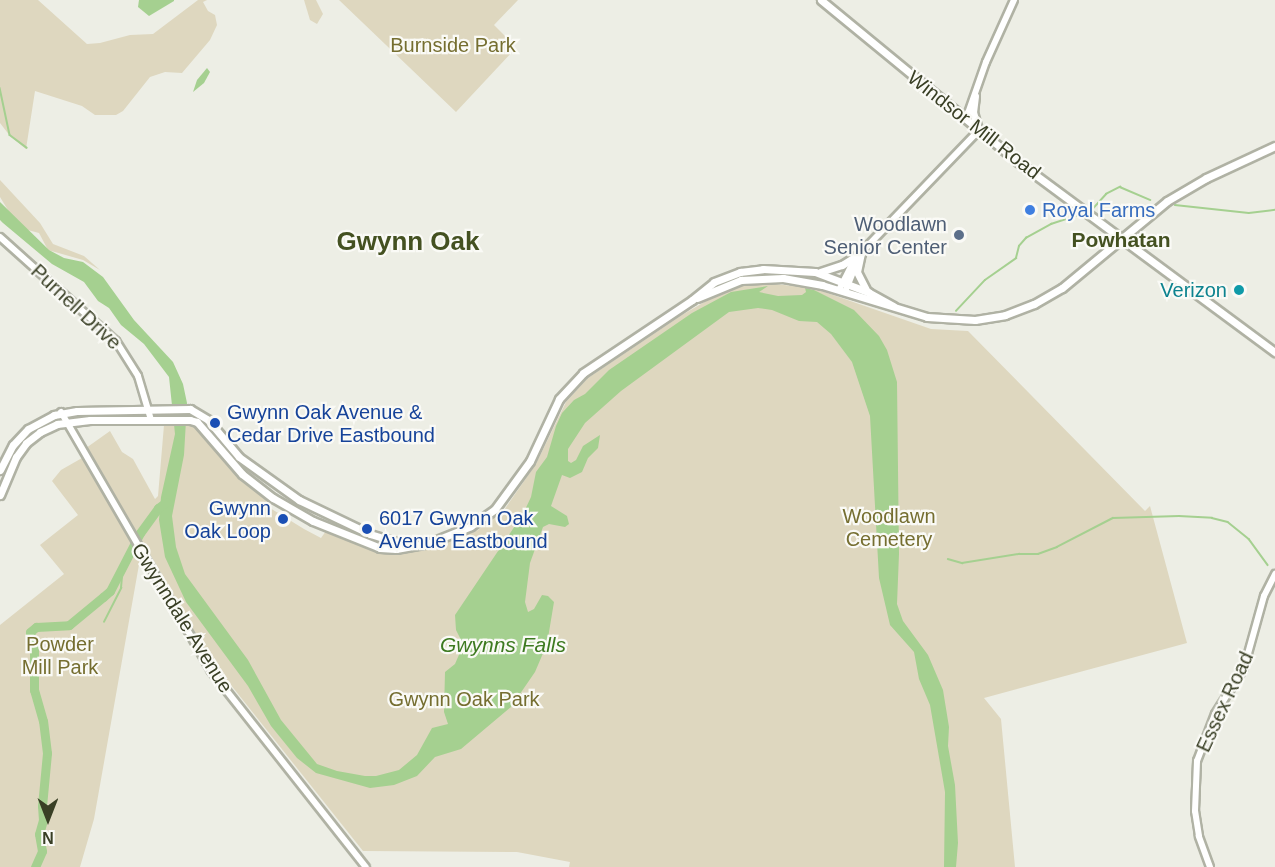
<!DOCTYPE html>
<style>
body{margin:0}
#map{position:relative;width:1275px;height:867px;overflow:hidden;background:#edeee5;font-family:Arial,sans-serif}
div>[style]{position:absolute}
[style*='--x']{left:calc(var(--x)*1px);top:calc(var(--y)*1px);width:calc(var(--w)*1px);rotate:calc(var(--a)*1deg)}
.green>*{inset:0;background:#ded7bf}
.water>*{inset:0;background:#a5d090}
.stream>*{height:1.5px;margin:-0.75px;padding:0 0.75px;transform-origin:0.75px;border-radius:0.75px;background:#a5d090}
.river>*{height:9px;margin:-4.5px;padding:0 4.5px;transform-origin:4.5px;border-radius:4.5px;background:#a5d090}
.roads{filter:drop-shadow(2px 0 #b0b2a4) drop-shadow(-2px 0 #b0b2a4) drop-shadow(0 2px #b0b2a4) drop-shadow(0 -2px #b0b2a4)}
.tertiary>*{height:6px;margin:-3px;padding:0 3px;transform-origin:3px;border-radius:3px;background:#fff}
.secondary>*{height:7px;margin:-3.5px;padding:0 3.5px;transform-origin:3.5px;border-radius:3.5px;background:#fff}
.dots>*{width:16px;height:16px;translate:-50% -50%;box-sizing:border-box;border:3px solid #fafaf6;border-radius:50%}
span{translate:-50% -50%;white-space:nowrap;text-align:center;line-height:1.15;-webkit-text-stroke:4.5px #fafaf6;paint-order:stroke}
.park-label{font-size:20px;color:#756e30}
.street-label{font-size:20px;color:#393f25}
.shop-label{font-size:20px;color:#366cbe}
.left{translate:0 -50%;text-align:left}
.service-label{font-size:20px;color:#4e5e75}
.right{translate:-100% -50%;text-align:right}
.culture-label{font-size:20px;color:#0d838f}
.transit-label{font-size:20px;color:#164399}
.neighbourhood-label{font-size:21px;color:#445121;font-weight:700}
.water-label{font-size:21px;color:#3d7a20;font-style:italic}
.district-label{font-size:26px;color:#445121;font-weight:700}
.north{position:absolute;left:18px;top:789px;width:60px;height:60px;-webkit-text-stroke:4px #fafaf6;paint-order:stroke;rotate:180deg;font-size:16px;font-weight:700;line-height:24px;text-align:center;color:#393f25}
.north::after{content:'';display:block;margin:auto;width:21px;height:27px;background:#393f25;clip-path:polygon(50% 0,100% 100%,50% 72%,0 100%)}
</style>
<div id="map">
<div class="green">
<i style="clip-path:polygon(0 0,38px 0,87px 44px,100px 43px,130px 35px,153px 34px,198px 0,207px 0,203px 2px,208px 11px,215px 15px,217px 25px,210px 40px,182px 73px,165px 72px,150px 77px,123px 111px,116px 115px,95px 115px,82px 106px,35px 91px,26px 149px,10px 136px,0 123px)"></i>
<i style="clip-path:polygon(304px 0,316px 0,323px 14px,317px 24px,310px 20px)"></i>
<i style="clip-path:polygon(339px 0,518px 0,494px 25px,513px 44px,514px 50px,456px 112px)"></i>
<i style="clip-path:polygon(0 180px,40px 223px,53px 244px,84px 256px,100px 270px,83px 260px,48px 250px,39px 233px,24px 229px,14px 220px,0 197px)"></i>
<i style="clip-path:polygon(764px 283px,813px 288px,931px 329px,968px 331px,1145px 511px,1150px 506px,1187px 643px,984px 698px,1001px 719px,1015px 867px,569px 867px,570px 862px,517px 852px,363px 851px,211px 660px,143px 542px,94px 819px,80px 867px,0 867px,0 625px,64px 574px,40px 545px,78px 515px,52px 481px,61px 470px,82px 458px,79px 453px,110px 431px,122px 452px,133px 459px,155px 499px,158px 496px,164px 425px,195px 426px,230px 469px,268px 498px,270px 508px,304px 529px,321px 538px,326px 531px,366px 547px,389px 552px,428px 549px,478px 530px,504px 510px,536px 464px,566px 402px,588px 378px,682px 315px,720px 293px,742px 285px)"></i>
</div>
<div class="water">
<i style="clip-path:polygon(139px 0,174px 0,174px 1px,149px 16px,138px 7px)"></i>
<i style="clip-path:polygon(207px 68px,210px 72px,204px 83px,193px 92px,197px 80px)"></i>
<i style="clip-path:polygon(0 202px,49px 250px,64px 258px,83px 262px,103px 277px,134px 320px,173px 362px,183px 384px,187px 403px,184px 455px,172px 516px,176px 547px,185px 574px,248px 660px,281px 720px,317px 764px,337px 771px,365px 776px,376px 776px,399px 770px,417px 755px,432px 728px,448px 724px,444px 712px,445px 672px,455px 664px,461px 650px,460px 638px,456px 630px,455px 615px,523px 514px,531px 497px,536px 472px,547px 457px,556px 426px,562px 413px,574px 400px,585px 394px,609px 370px,692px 313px,731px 292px,768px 286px,759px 292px,778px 296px,802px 295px,806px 292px,805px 288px,814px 290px,854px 310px,879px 336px,887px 350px,897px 382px,899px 554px,897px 604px,903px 621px,928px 655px,943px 690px,949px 727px,948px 746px,955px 785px,958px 843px,956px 867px,944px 867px,945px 792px,930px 705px,919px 679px,914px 652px,890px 625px,879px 578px,870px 416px,852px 362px,831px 334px,817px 322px,799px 321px,772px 310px,758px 308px,729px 312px,621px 391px,585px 423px,568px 449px,568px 461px,571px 463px,576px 460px,583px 446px,600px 435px,598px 448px,588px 458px,582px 472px,570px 478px,562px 475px,551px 506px,567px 516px,569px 524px,565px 527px,549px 524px,543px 527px,530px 563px,525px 602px,528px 612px,534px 609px,542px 595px,548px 596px,554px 602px,547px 644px,535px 672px,511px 707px,461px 749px,435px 757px,417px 776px,394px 785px,370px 788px,316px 773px,297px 758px,271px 726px,248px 686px,186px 602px,165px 557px,159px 520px,161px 497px,175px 434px,169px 377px,144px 344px,121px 325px,109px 308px,98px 301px,84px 282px,52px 264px,3px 223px,0 220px)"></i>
</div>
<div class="stream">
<i style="--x:0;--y:88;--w:48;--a:78"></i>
<i style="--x:10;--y:135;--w:21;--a:37"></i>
<i style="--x:1175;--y:205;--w:74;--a:6.2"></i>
<i style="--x:1249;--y:213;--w:26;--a:-7"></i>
<i style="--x:1090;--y:212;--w:24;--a:-48"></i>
<i style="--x:1106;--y:194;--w:16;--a:-27"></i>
<i style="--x:1120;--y:187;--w:33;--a:23"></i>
<i style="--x:956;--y:311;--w:42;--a:-46.9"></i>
<i style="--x:985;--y:280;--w:38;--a:-35"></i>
<i style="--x:1016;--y:258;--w:12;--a:-76"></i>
<i style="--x:1019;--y:246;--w:11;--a:-49"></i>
<i style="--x:1026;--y:238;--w:29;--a:-29"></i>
<i style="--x:1051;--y:224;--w:33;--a:-18"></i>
<i style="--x:948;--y:559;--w:15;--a:16"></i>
<i style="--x:962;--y:563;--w:58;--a:-9"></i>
<i style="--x:1019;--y:554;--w:19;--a:0"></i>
<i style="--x:1038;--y:554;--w:20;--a:-20"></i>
<i style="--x:1057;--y:547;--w:63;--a:-27.4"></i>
<i style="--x:1113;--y:518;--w:66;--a:-1.7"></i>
<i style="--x:1179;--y:516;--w:33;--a:3"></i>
<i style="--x:1212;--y:518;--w:16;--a:14"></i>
<i style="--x:1228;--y:522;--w:27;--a:39"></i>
<i style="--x:1249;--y:539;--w:32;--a:54"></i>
<i style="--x:104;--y:622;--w:38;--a:-63"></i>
<i style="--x:121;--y:588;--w:22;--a:-85"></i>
</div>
<div class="river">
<i style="--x:35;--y:867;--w:17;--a:-66"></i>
<i style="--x:42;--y:851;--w:17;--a:-100"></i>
<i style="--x:39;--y:834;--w:15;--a:-74"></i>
<i style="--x:43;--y:820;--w:14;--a:-94"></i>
<i style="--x:42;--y:806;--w:53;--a:-84.6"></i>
<i style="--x:47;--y:753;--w:32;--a:-97"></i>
<i style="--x:43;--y:721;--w:32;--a:-106"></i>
<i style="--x:34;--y:690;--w:40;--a:-90"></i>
<i style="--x:34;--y:650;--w:18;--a:-103"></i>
<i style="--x:30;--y:632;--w:8;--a:-40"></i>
<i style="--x:36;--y:627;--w:33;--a:-3"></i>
<i style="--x:69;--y:625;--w:44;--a:-39.5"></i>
<i style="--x:103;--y:597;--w:9;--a:-41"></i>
<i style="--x:110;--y:591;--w:65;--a:-62.7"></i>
<i style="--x:140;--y:533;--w:31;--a:-54"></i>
<i style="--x:158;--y:508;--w:10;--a:-37"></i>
</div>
<div class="roads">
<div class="tertiary">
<i style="--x:966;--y:119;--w:60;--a:-70.7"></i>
<i style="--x:986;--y:62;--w:68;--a:-65.7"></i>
<i style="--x:0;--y:237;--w:156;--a:41.9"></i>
<i style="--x:116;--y:341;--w:41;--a:57.8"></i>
<i style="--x:138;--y:376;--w:46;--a:73.5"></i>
<i style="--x:839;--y:290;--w:34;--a:-63"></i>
<i style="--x:854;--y:260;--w:180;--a:-46.1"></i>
<i style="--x:845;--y:292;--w:32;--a:-68"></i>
<i style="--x:61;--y:412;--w:299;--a:59.9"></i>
<i style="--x:211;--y:671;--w:250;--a:51.7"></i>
<i style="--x:1210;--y:867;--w:33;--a:-110"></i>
<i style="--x:1199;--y:836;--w:25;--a:-99"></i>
<i style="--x:1195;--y:811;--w:50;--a:-87.7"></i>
<i style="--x:1197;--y:761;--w:50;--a:-69"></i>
<i style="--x:1215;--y:714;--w:54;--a:-57.8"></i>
<i style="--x:1244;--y:668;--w:75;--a:-74.5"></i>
<i style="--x:1264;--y:596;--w:25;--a:-63"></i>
</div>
<div class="secondary">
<i style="--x:821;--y:0;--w:255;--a:39.4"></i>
<i style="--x:1018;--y:162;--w:320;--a:36.5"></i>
<i style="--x:975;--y:96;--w:16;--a:97"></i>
<i style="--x:973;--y:112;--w:18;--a:74"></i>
<i style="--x:861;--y:253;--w:19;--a:102"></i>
<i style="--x:857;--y:272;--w:20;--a:63"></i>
<i style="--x:820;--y:272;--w:23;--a:-18"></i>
<i style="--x:842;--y:265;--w:22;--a:-32"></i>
<i style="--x:697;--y:298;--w:48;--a:-22.2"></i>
<i style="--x:741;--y:280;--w:42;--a:-2.7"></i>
<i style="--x:783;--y:278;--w:40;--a:10"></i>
<i style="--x:822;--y:285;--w:110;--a:16.9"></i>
<i style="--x:927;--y:317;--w:48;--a:3.6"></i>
<i style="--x:975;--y:320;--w:30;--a:-9"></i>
<i style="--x:1005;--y:315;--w:31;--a:-21"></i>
<i style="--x:1034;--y:304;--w:32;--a:-30"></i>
<i style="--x:1062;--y:288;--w:136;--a:-39.6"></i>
<i style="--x:1167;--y:201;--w:45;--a:-30.5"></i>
<i style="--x:1206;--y:178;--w:76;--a:-24.9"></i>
<i style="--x:0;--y:470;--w:28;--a:-63"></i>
<i style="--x:13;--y:445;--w:22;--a:-47"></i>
<i style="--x:28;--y:429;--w:30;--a:-28"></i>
<i style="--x:54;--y:415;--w:23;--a:-10"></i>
<i style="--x:77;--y:411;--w:113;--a:-1"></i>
<i style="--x:190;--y:409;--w:21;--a:31"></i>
<i style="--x:208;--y:420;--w:48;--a:50"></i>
<i style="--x:239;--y:457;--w:74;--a:35.6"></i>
<i style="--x:299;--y:500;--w:79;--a:25.6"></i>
<i style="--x:370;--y:534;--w:37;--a:17"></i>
<i style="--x:0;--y:495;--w:41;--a:-67.2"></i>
<i style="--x:16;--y:457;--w:17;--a:-54"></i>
<i style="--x:26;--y:443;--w:18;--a:-38"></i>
<i style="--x:40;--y:432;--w:19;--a:-25"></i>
<i style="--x:57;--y:424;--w:33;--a:-7"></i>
<i style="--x:90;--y:420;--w:100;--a:0"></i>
<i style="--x:190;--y:420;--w:7;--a:16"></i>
<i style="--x:197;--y:422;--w:69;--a:49.1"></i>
<i style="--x:242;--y:474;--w:39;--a:38"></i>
<i style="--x:273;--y:498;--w:46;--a:29.9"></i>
<i style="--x:313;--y:521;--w:72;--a:21.9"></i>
<i style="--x:380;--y:548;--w:16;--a:4"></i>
<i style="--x:396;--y:549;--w:34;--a:-10"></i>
<i style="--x:429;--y:543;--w:45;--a:-22"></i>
<i style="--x:471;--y:526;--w:29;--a:-35"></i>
<i style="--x:495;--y:509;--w:59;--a:-53.9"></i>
<i style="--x:530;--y:461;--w:68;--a:-64.9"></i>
<i style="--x:559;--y:399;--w:35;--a:-47"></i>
<i style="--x:583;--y:373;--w:131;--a:-33.8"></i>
<i style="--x:692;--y:300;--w:28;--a:-39"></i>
<i style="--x:714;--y:282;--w:28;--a:-21"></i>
<i style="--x:740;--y:272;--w:23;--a:-7"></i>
<i style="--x:763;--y:269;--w:52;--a:3.3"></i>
<i style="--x:815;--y:272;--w:57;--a:20.7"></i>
<i style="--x:868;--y:292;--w:29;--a:29"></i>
</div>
</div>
<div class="dots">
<i style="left:1030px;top:210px;background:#3f7fe0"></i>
<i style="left:959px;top:235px;background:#5c6f8a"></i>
<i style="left:1239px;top:290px;background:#0f9aa8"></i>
<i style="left:215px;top:423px;background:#1a4fb4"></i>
<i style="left:283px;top:519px;background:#1a4fb4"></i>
<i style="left:367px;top:529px;background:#1a4fb4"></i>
</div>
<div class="park-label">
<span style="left:453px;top:45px">Burnside Park</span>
<span style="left:889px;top:528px">Woodlawn<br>Cemetery</span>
<span style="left:60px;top:656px">Powder<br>Mill Park</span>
<span style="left:464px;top:699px">Gwynn Oak Park</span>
</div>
<div class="street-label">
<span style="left:974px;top:125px;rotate:38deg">Windsor Mill Road</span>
<span style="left:76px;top:307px;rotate:43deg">Purnell Drive</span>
<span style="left:182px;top:618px;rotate:58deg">Gwynndale Avenue</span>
<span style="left:1225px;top:702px;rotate:-65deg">Essex Road</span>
</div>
<div class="shop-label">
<span class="left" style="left:1042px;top:210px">Royal Farms</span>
</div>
<div class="service-label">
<span class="right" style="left:947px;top:236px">Woodlawn<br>Senior Center</span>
</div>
<div class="culture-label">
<span class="right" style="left:1227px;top:290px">Verizon</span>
</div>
<div class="transit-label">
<span class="left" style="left:227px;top:424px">Gwynn Oak Avenue &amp;<br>Cedar Drive Eastbound</span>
<span class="right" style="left:271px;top:520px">Gwynn<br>Oak Loop</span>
<span class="left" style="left:379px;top:530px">6017 Gwynn Oak<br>Avenue Eastbound</span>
</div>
<div class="neighbourhood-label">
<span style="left:1121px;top:240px">Powhatan</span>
</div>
<div class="water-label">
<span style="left:503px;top:645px">Gwynns Falls</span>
</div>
<div class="district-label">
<span style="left:408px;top:242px">Gwynn Oak</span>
</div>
<div class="north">N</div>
</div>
